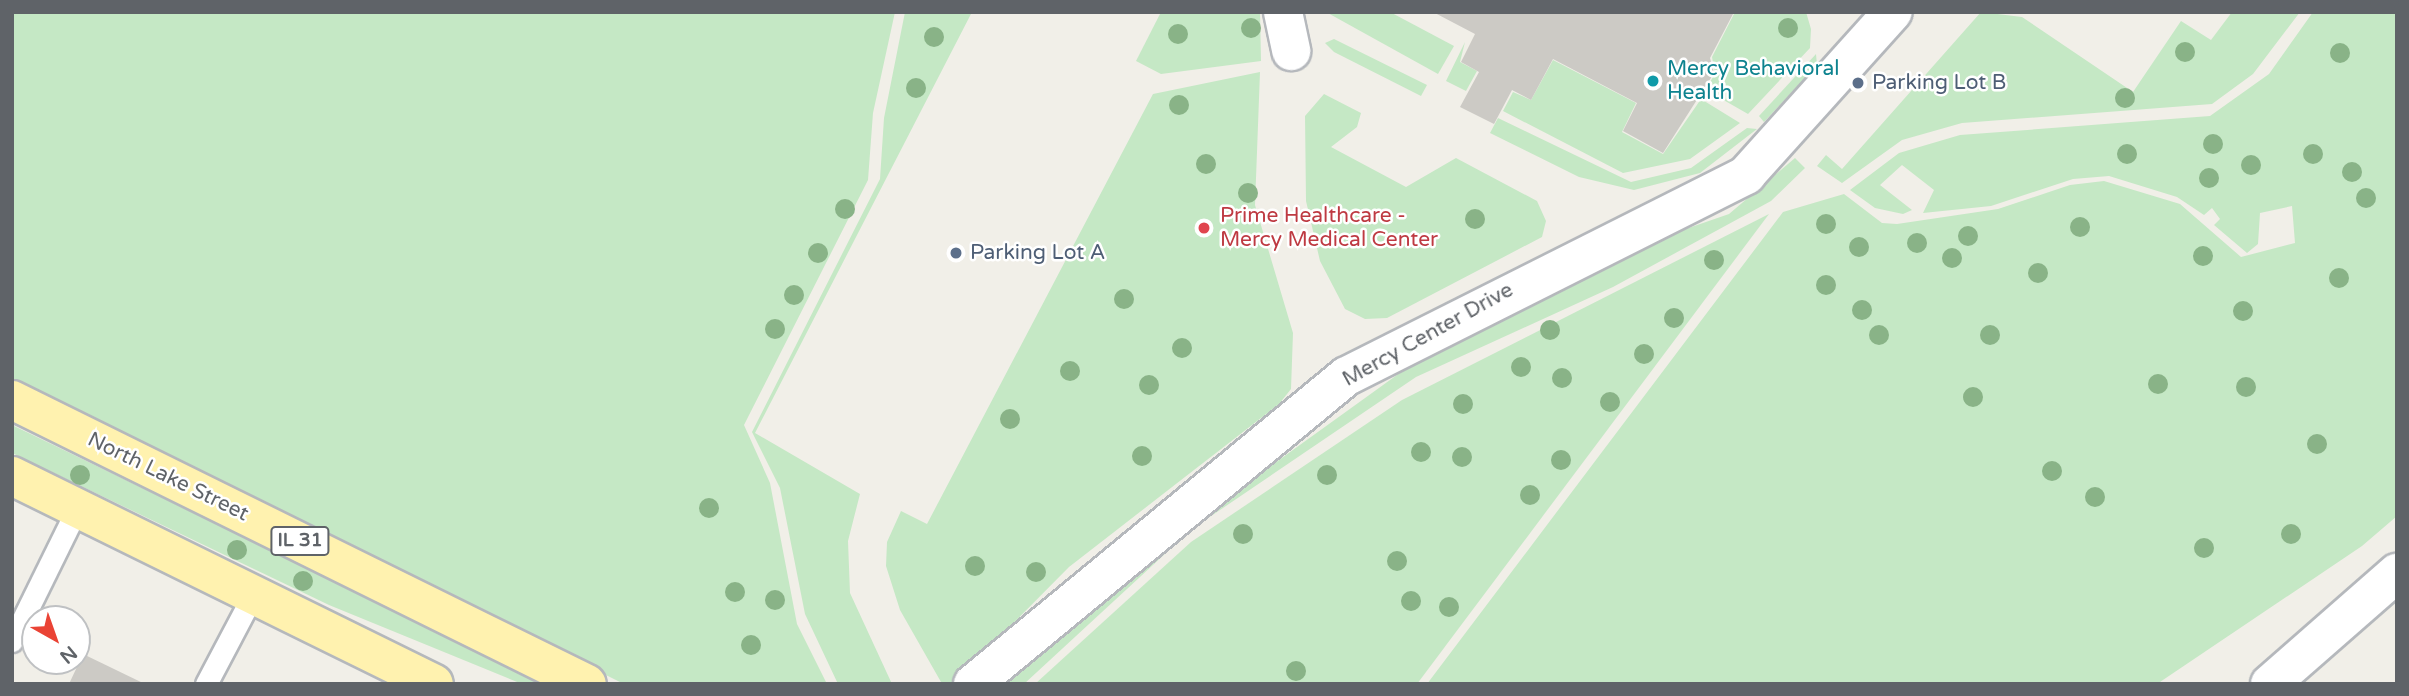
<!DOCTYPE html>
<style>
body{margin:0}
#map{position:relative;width:2409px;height:696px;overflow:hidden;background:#f1efe8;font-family:"Varela Round",sans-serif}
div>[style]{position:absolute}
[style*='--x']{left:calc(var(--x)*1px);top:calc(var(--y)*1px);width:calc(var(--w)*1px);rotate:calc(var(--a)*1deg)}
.green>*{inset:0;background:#c5e8c5}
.building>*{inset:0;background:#cccac5}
.roads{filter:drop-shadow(2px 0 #b5b8bc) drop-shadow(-2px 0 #b5b8bc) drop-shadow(0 2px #b5b8bc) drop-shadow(0 -2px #b5b8bc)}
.lane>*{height:21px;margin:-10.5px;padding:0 10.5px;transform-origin:10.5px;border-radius:10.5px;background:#fff}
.street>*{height:38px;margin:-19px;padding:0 19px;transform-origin:19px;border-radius:19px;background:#fff}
.secondary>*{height:38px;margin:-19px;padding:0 19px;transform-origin:19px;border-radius:19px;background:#fff}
.primary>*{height:38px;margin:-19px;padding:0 19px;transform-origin:19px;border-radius:19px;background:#fff2af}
.trees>*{width:20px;height:20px;margin:-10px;border-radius:50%;background:#89b387}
.dots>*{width:19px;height:19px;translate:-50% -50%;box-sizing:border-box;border:4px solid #fff;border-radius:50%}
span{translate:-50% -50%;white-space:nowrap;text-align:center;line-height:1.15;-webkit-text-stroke:5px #fff;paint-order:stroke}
.shield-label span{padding:2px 5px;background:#fff;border:2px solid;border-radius:5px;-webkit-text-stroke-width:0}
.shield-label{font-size:19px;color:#5f6368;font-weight:700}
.culture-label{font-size:21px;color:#0d838f}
.left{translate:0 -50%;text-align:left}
.service-label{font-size:21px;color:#4e5e75}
.health-label{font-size:21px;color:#be3a42}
.street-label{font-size:21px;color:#5f6368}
.frame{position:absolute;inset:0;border:14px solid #5f6368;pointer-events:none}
.north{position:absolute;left:21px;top:605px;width:70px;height:70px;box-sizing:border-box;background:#fff;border:2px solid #bfc1c3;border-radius:50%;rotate:140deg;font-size:19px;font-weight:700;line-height:28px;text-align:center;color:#5f6368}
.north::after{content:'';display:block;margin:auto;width:24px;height:32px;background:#ea4335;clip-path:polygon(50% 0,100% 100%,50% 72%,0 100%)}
</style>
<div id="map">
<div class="green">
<i style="clip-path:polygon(12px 12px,895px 12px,873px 113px,868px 180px,744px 425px,770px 483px,797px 624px,827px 684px,624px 684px,12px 381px)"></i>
<i style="clip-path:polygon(905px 12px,972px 12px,755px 433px,860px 494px,848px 541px,850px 593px,892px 684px,838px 684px,805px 614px,780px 488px,752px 432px,880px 179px,884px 118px)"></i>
<i style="clip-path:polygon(1161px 12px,1260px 12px,1261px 61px,1161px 74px,1136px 61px)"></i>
<i style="clip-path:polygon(1326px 12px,1390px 12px,1454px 46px,1438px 74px)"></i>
<i style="clip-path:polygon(1735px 12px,1806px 12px,1811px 29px,1810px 48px,1748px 114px,1706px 90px,1715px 73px,1712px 57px)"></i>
<i style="clip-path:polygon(1981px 12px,2022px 17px,2133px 92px,2181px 21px,2211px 40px,2232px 12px,2300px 12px,2253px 74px,2212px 104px,1962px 123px,1902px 140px,1842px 183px,1817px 166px,1826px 155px,1842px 169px)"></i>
<i style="clip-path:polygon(2313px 12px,2397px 12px,2397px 516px,2362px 546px,2157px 684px,1427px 684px,1783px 212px,1844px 194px,1882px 223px,1897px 224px,1998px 209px,2070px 185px,2104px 181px,2180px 204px,2241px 257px,2295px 243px,2292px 206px,2260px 213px,2258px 244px,2247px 253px,2214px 225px,2220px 219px,2212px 208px,2204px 215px,2177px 197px,2109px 176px,2073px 179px,1991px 206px,1923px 213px,1934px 190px,1902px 165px,1880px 185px,1912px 210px,1903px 214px,1875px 208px,1850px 190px,1899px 153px,1960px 135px,2210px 116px,2269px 74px)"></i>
<i style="clip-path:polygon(1334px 39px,1427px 85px,1421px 96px,1334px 52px,1325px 43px)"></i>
<i style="clip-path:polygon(1465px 42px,1460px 62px,1477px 71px,1466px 91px,1446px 81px)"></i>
<i style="clip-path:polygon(1816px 54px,1817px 65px,1764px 122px,1759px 116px)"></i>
<i style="clip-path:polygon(1553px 60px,1636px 103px,1622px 132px,1663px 154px,1701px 99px,1740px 123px,1690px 159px,1623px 173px,1503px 111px,1513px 92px,1531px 100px)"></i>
<i style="clip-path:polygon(1260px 72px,1255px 205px,1293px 333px,1291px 389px,1279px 404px,1069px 567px,954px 683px,941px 682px,900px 610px,886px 566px,887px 542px,901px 511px,927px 524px,1153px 94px)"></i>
<i style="clip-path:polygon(1324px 94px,1361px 113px,1357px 127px,1331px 147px,1406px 187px,1456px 158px,1537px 201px,1546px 221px,1542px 237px,1387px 318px,1365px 319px,1345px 309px,1320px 261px,1306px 201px,1305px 116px)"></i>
<i style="clip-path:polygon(1498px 118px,1631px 182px,1691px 168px,1747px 128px,1757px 129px,1700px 173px,1634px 190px,1579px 177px,1490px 133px)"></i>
<i style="clip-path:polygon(1795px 158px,1805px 168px,1771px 201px,1613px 287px,1416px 377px,1192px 529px,1024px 684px,1004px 684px,1214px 507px,1415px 362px,1654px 240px,1729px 214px)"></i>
<i style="clip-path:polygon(1769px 214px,1417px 684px,1035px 684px,1191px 542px,1402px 400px)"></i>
<i style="clip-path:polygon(12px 425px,380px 603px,540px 684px,522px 684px,329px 605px,12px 453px)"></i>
</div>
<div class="building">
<i style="clip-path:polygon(1433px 12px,1734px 12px,1710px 58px,1714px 73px,1663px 153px,1623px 131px,1637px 103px,1553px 59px,1531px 100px,1512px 90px,1494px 124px,1460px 107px,1479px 72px,1461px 62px,1475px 34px)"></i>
<i style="clip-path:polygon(83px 654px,145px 684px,69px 684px)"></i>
</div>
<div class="roads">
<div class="lane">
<i style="--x:12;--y:641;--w:149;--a:-63.8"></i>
<i style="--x:206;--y:684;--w:103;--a:-62.2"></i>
</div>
<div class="street">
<i style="--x:1283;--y:12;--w:40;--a:78"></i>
<i style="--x:973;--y:684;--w:484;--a:-39.5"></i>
<i style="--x:1347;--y:376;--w:447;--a:-26.7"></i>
<i style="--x:1746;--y:175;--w:219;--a:-48"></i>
</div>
<div class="secondary">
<i style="--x:2270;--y:684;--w:169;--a:-41.2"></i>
</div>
<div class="primary">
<i style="--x:12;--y:400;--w:641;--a:26.29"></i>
<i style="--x:12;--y:476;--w:470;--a:26.2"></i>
</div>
</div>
<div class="trees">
<i style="left:1251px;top:28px"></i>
<i style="left:1788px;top:28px"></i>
<i style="left:1178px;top:34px"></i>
<i style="left:934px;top:37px"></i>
<i style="left:2185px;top:52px"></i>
<i style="left:2340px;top:53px"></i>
<i style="left:916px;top:88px"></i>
<i style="left:2125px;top:98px"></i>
<i style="left:1179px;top:105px"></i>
<i style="left:2213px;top:144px"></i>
<i style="left:2127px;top:154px"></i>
<i style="left:2313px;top:154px"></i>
<i style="left:1206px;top:164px"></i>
<i style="left:2251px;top:165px"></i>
<i style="left:2352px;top:172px"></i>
<i style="left:2209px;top:178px"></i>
<i style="left:1248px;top:193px"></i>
<i style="left:2366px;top:198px"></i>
<i style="left:845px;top:209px"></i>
<i style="left:1475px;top:219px"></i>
<i style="left:1826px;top:224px"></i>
<i style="left:2080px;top:227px"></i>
<i style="left:1968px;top:236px"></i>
<i style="left:1917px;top:243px"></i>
<i style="left:1859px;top:247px"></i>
<i style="left:818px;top:253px"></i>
<i style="left:2203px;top:256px"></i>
<i style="left:1952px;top:258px"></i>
<i style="left:1714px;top:260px"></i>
<i style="left:2038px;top:273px"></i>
<i style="left:2339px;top:278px"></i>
<i style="left:1826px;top:285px"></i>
<i style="left:794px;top:295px"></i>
<i style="left:1124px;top:299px"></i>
<i style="left:1862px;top:310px"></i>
<i style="left:2243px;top:311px"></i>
<i style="left:1674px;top:318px"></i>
<i style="left:775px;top:329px"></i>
<i style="left:1550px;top:330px"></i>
<i style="left:1879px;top:335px"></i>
<i style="left:1990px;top:335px"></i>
<i style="left:1182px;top:348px"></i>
<i style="left:1644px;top:354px"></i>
<i style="left:1521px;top:367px"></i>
<i style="left:1070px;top:371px"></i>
<i style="left:1562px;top:378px"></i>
<i style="left:2158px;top:384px"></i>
<i style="left:1149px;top:385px"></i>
<i style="left:2246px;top:387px"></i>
<i style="left:1973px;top:397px"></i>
<i style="left:1610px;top:402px"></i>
<i style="left:1463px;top:404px"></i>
<i style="left:1010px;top:419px"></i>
<i style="left:2317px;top:444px"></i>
<i style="left:1421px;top:452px"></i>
<i style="left:1142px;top:456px"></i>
<i style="left:1462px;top:457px"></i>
<i style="left:1561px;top:460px"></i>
<i style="left:2052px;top:471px"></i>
<i style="left:80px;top:475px"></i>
<i style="left:1327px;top:475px"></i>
<i style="left:1530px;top:495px"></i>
<i style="left:2095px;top:497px"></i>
<i style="left:709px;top:508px"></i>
<i style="left:1243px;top:534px"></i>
<i style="left:2291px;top:534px"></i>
<i style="left:2204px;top:548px"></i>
<i style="left:237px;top:550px"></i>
<i style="left:1397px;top:561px"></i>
<i style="left:975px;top:566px"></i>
<i style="left:1036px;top:572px"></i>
<i style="left:303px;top:581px"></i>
<i style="left:735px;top:592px"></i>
<i style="left:775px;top:600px"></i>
<i style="left:1411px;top:601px"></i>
<i style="left:1449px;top:607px"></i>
<i style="left:751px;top:645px"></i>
<i style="left:1296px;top:671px"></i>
</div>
<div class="dots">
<i style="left:1653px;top:81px;background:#0f9aa8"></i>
<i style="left:1858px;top:83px;background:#5c6f8a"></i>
<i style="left:1204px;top:228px;background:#e0444e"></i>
<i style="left:956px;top:253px;background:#5c6f8a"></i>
</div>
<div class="shield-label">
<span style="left:300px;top:541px">IL 31</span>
</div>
<div class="culture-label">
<span class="left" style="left:1667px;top:81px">Mercy Behavioral<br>Health</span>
</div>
<div class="service-label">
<span class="left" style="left:1872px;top:83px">Parking Lot B</span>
<span class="left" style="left:970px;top:253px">Parking Lot A</span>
</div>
<div class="health-label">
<span class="left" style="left:1220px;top:228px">Prime Healthcare -<br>Mercy Medical Center</span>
</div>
<div class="street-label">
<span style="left:1428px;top:335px;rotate:-29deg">Mercy Center Drive</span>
<span style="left:168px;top:477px;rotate:26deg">North Lake Street</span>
</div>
<div class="frame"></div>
<div class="north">N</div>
</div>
